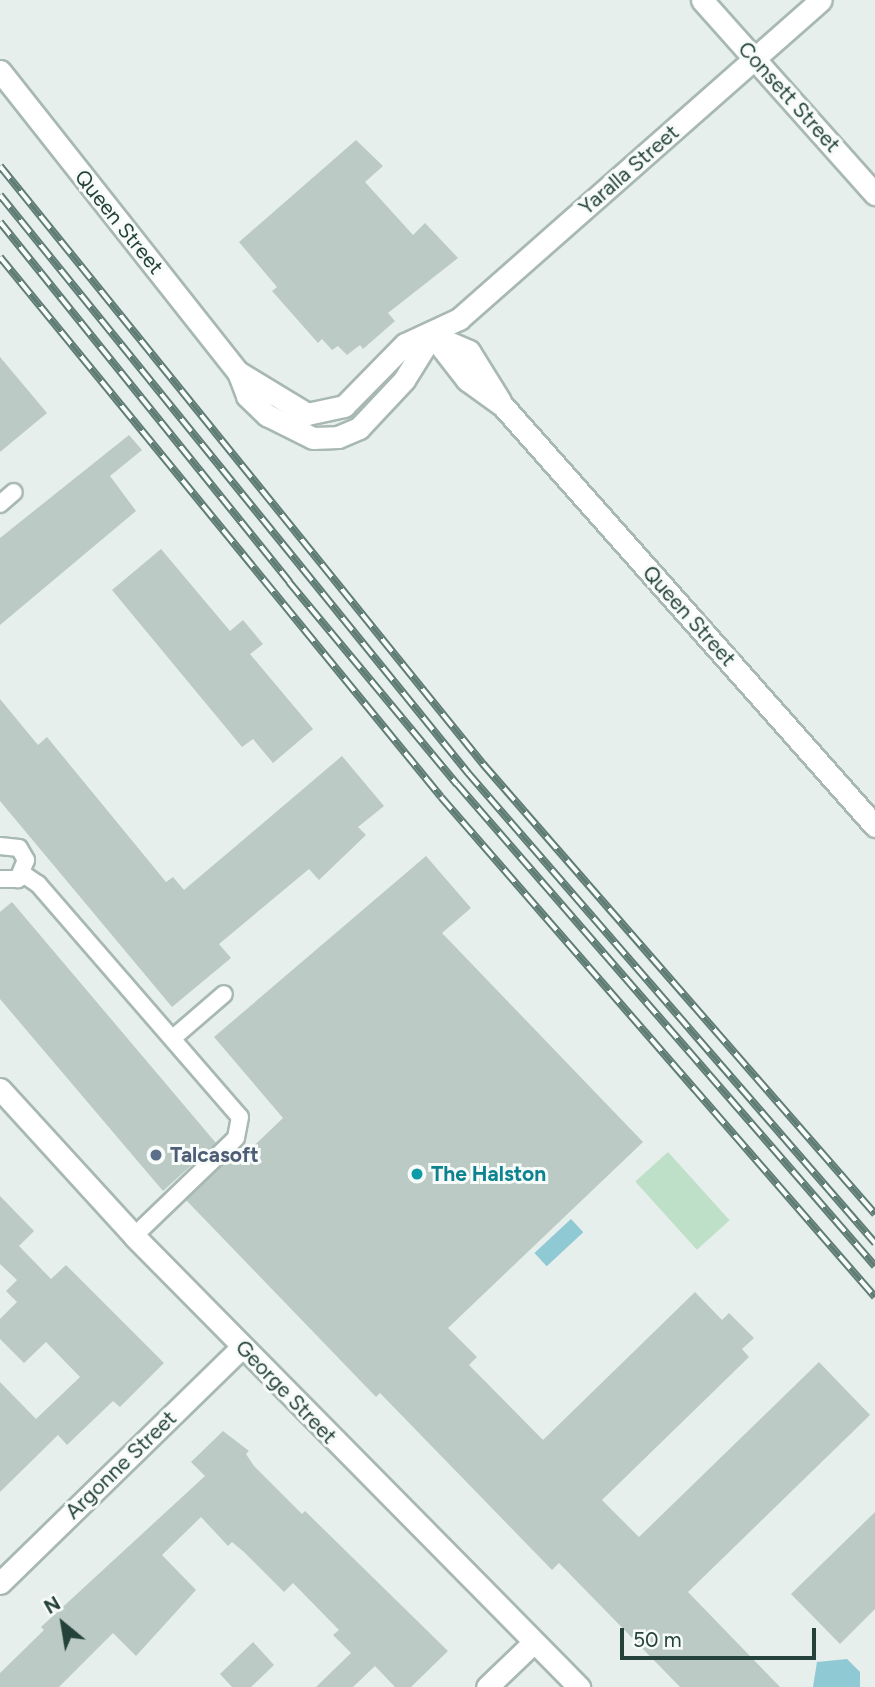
<!DOCTYPE html>
<style>
body{margin:0}
#map{position:relative;width:875px;height:1687px;overflow:hidden;background:#e6efeb;font-family:Figtree,sans-serif}
div>[style]{position:absolute}
[style*='--x']{left:calc(var(--x)*1px);top:calc(var(--y)*1px);width:calc(var(--w)*1px);rotate:calc(var(--a)*1deg)}
.green>*{inset:0;background:#bfe0c8;transform-origin:0 0}
.water>*{inset:0;background:#8ec9d4;transform-origin:0 0}
.building>*{inset:0;background:#bbcac4}
.roads{filter:drop-shadow(2px 0 #a8b8b2) drop-shadow(-2px 0 #a8b8b2) drop-shadow(0 2px #a8b8b2) drop-shadow(0 -2px #a8b8b2)}
.lane>*{height:16px;margin:-8px;padding:0 8px;transform-origin:8px;border-radius:8px;background:#fff}
.street>*{height:21px;margin:-10.5px;padding:0 10.5px;transform-origin:10.5px;border-radius:10.5px;background:#fff}
.rail>*{height:8px;margin-top:-4px;transform-origin:0;background:repeating-linear-gradient(90deg,#f7fbf9 0 16px,#5f7d75 0 32px);box-sizing:border-box;border-block:2px solid #5f7d75}
.dots>*{width:19px;height:19px;translate:-50% -50%;box-sizing:border-box;border:4px solid #f7fbf9;border-radius:50%}
span{translate:-50% -50%;white-space:nowrap;text-align:center;line-height:1.15;-webkit-text-stroke:6px #f7fbf9;paint-order:stroke}
.street-label{font-size:21px;color:#24423a}
.service-label{font-size:21px;color:#4e5e75;font-weight:700}
.left{translate:0 -50%;text-align:left}
.culture-label{font-size:21px;color:#0d838f;font-weight:700}
.north{position:absolute;left:28px;top:1589px;width:70px;height:70px;-webkit-text-stroke:5px #f7fbf9;paint-order:stroke;rotate:330deg;font-size:19px;font-weight:700;line-height:28px;text-align:center;color:#24423a}
.north::after{content:'';display:block;margin:auto;width:24px;height:32px;background:#24423a;clip-path:polygon(50% 0,100% 100%,50% 72%,0 100%)}
.scale{position:absolute;left:620px;top:1628px;width:196px;height:32px;box-sizing:border-box;border:4px solid #24423a;border-top:0;padding-left:9px;font-size:21px;line-height:24px;white-space:nowrap;color:#24423a;-webkit-text-stroke:5px #f7fbf9;paint-order:stroke}
</style>
<div id="map">
<div class="green">
<i style="left:668px;top:1152px;width:92px;height:44px;rotate:48deg"></i>
</div>
<div class="water">
<i style="left:571px;top:1219px;width:18px;height:50px;rotate:47deg"></i>
<i style="clip-path:polygon(847px 1659px,860px 1672px,860px 1687px,813px 1687px,817px 1662px)"></i>
</div>
<div class="building">
<i style="clip-path:polygon(356px 140px,383px 166px,365px 182px,413px 235px,425px 223px,458px 258px,388px 313px,395px 321px,363px 349px,360px 345px,347px 355px,338px 346px,332px 350px,322px 339px,318px 343px,272px 291px,277px 287px,239px 242px)"></i>
<i style="clip-path:polygon(0 357px,47px 413px,0 452px)"></i>
<i style="clip-path:polygon(129px 435px,142px 450px,110px 476px,136px 511px,0 625px,0 538px)"></i>
<i style="clip-path:polygon(161px 549px,230px 631px,243px 620px,263px 644px,250px 654px,313px 729px,273px 763px,253px 739px,242px 747px,112px 590px)"></i>
<i style="clip-path:polygon(0 699px,38px 745px,47px 737px,166px 882px,173px 877px,184px 890px,342px 756px,384px 806px,358px 827px,366px 835px,319px 880px,309px 869px,219px 944px,231px 958px,172px 1007px,0 801px)"></i>
<i style="clip-path:polygon(426px 856px,471px 908px,442px 933px,643px 1142px,448px 1328px,477px 1357px,469px 1365px,543px 1440px,695px 1292px,722px 1320px,729px 1313px,754px 1338px,742px 1349px,749px 1357px,602px 1500px,639px 1537px,819px 1362px,870px 1415px,688px 1592px,780px 1687px,680px 1687px,559px 1563px,552px 1570px,380px 1393px,376px 1397px,186px 1200px,229px 1159px,234px 1165px,283px 1118px,214px 1037px)"></i>
<i style="clip-path:polygon(12px 902px,216px 1143px,163px 1191px,0 999px,0 912px)"></i>
<i style="clip-path:polygon(0 1196px,34px 1231px,19px 1246px,51px 1279px,66px 1265px,164px 1363px,120px 1407px,113px 1401px,67px 1445px,58px 1435px,0 1492px,0 1382px,36px 1419px,80px 1377px,46px 1342px,24px 1363px,0 1339px,0 1319px,17px 1302px,6px 1291px,17px 1280px,0 1264px)"></i>
<i style="clip-path:polygon(223px 1431px,249px 1451px,246px 1454px,254px 1466px,302px 1514px,305px 1511px,448px 1651px,411px 1687px,395px 1687px,375px 1666px,353px 1687px,316px 1687px,351px 1653px,333px 1635px,339px 1630px,293px 1583px,284px 1592px,244px 1552px,232px 1542px,228px 1546px,201px 1517px,162px 1555px,196px 1590px,136px 1656px,113px 1633px,59px 1687px,0 1687px,0 1673px,44px 1630px,41px 1627px,205px 1476px,191px 1462px)"></i>
<i style="clip-path:polygon(875px 1512px,875px 1609px,840px 1644px,791px 1594px)"></i>
<i style="clip-path:polygon(253px 1642px,274px 1665px,251px 1687px,232px 1687px,220px 1674px)"></i>
</div>
<div class="roads">
<div class="lane">
<i style="--x:0;--y:504;--w:18;--a:-41"></i>
<i style="--x:0;--y:846;--w:19;--a:6"></i>
<i style="--x:19;--y:848;--w:14;--a:60"></i>
<i style="--x:26;--y:860;--w:21;--a:113"></i>
<i style="--x:18;--y:879;--w:18;--a:180"></i>
<i style="--x:23;--y:874;--w:18;--a:34"></i>
<i style="--x:38;--y:884;--w:308;--a:49.1"></i>
<i style="--x:240;--y:1117;--w:21;--a:101"></i>
<i style="--x:236;--y:1138;--w:141;--a:136.1"></i>
<i style="--x:173;--y:1038;--w:67;--a:-40.8"></i>
</div>
<div class="street">
<i style="--x:702;--y:0;--w:260;--a:48.3"></i>
<i style="--x:0;--y:71;--w:384;--a:51.7"></i>
<i style="--x:238;--y:372;--w:26;--a:69"></i>
<i style="--x:247;--y:396;--w:28;--a:44"></i>
<i style="--x:267;--y:415;--w:51;--a:26.6"></i>
<i style="--x:313;--y:438;--w:25;--a:-2"></i>
<i style="--x:338;--y:437;--w:23;--a:-23"></i>
<i style="--x:359;--y:428;--w:66;--a:-46.8"></i>
<i style="--x:404;--y:380;--w:53;--a:-58.1"></i>
<i style="--x:432;--y:335;--w:57;--a:52.1"></i>
<i style="--x:467;--y:380;--w:44;--a:35.8"></i>
<i style="--x:503;--y:406;--w:561;--a:48.47"></i>
<i style="--x:434;--y:336;--w:38;--a:23"></i>
<i style="--x:469;--y:351;--w:59;--a:58.2"></i>
<i style="--x:238;--y:372;--w:81;--a:31.3"></i>
<i style="--x:307;--y:414;--w:38;--a:-12"></i>
<i style="--x:344;--y:406;--w:87;--a:-45.5"></i>
<i style="--x:405;--y:344;--w:60;--a:-24.8"></i>
<i style="--x:459;--y:319;--w:482;--a:-41.4"></i>
<i style="--x:0;--y:1089;--w:199;--a:47.6"></i>
<i style="--x:134;--y:1236;--w:634;--a:45.38"></i>
<i style="--x:0;--y:1583;--w:338;--a:-44.3"></i>
<i style="--x:487;--y:1687;--w:65;--a:-43.8"></i>
</div>
</div>
<div class="rail">
<i style="--x:0;--y:166;--w:769;--a:51.07"></i>
<i style="--x:483;--y:764;--w:597;--a:48.94"></i>
<i style="--x:0;--y:195;--w:744;--a:51"></i>
<i style="--x:468;--y:773;--w:622;--a:49.11"></i>
<i style="--x:0;--y:222;--w:462;--a:51.2"></i>
<i style="--x:289;--y:582;--w:263;--a:50.3"></i>
<i style="--x:457;--y:784;--w:638;--a:49.07"></i>
<i style="--x:0;--y:257;--w:697;--a:50.76"></i>
<i style="--x:441;--y:797;--w:662;--a:49.04"></i>
</div>
<div class="dots">
<i style="left:156px;top:1155px;background:#5c6f8a"></i>
<i style="left:417px;top:1174px;background:#0f9aa8"></i>
</div>
<div class="street-label">
<span style="left:789px;top:97px;rotate:48deg">Consett Street</span>
<span style="left:629px;top:170px;rotate:-41deg">Yaralla Street</span>
<span style="left:119px;top:222px;rotate:51deg">Queen Street</span>
<span style="left:689px;top:616px;rotate:48deg">Queen Street</span>
<span style="left:286px;top:1392px;rotate:46deg">George Street</span>
<span style="left:121px;top:1465px;rotate:-44deg">Argonne Street</span>
</div>
<div class="service-label">
<span class="left" style="left:170px;top:1155px">Talcasoft</span>
</div>
<div class="culture-label">
<span class="left" style="left:431px;top:1174px">The Halston</span>
</div>
<div class="north">N</div>
<div class="scale">50 m</div>
</div>
